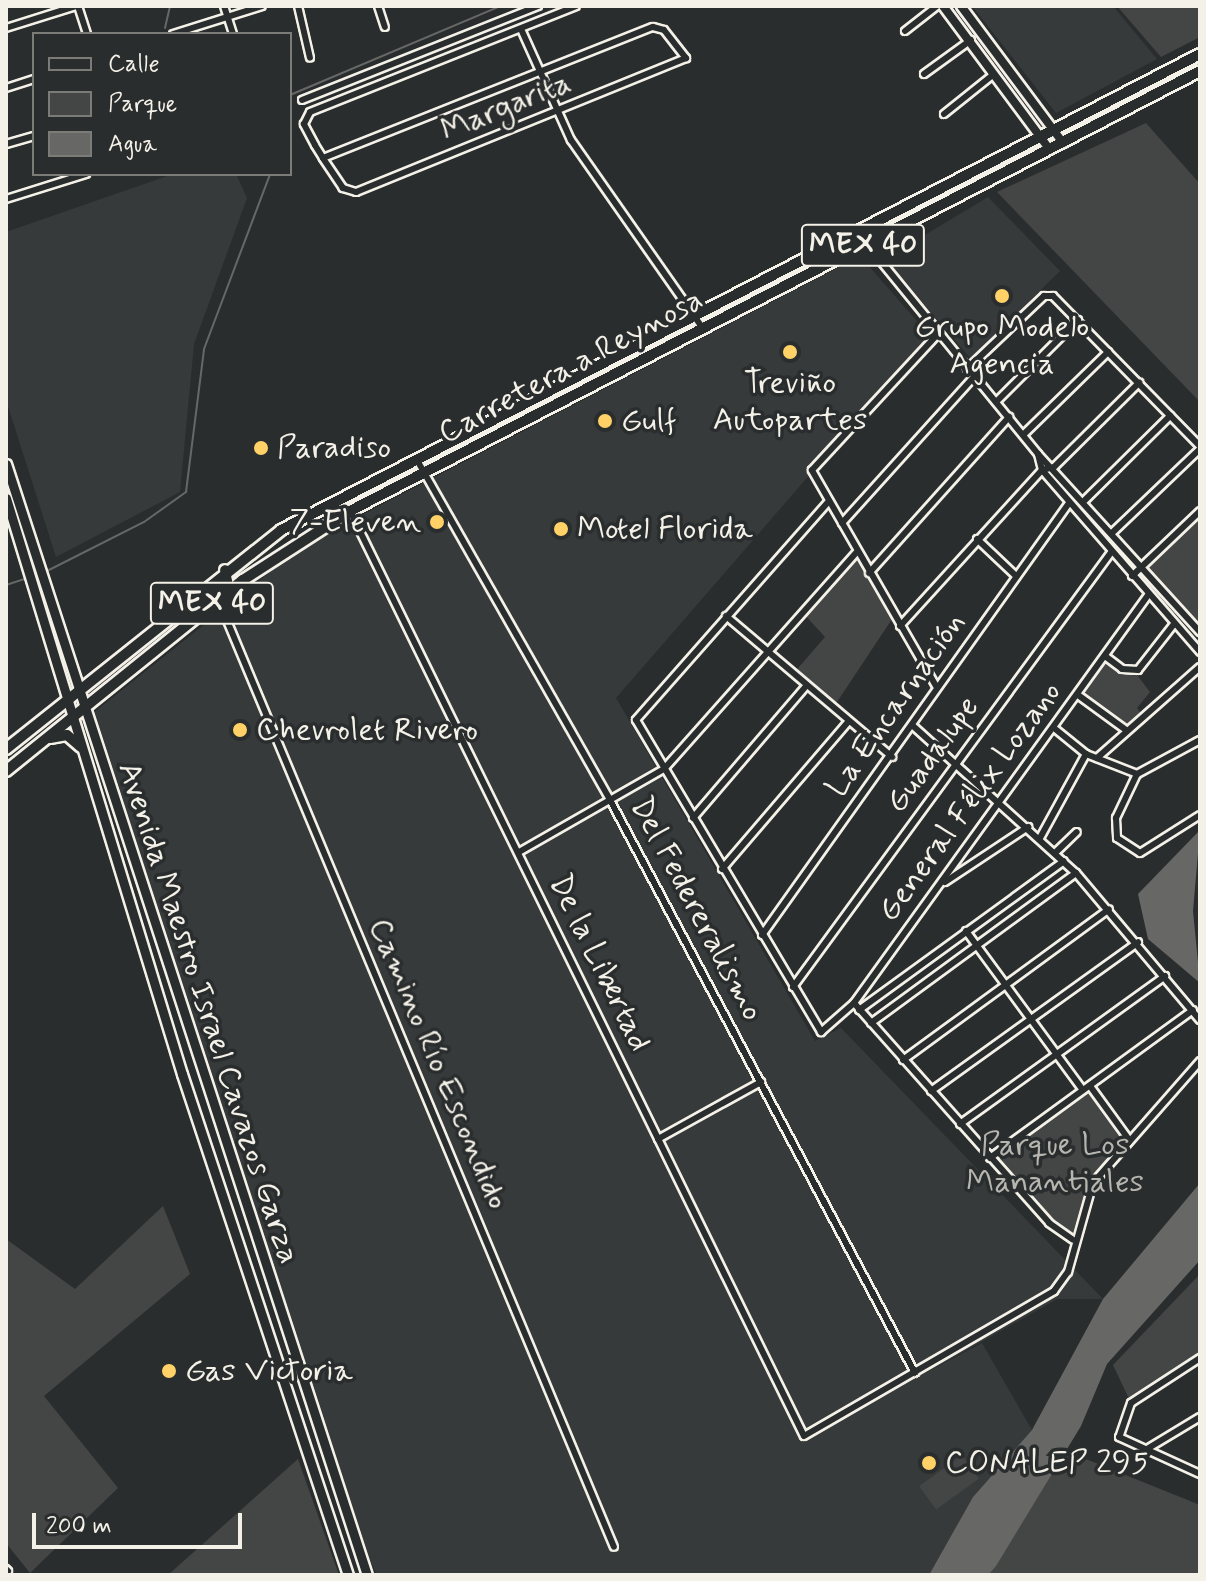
<!DOCTYPE html>
<meta charset="utf-8">
<style>
body{margin:0}
#map{position:relative;width:1206px;height:1581px;overflow:hidden;background:#2a2d2e;font-family:Mynerve,sans-serif}
div>[style]{position:absolute}
[style*='--x']{left:calc(var(--x)*1px);top:calc(var(--y)*1px);width:calc(var(--w)*1px);rotate:calc(var(--a)*1deg)}
.built>*{inset:0;background:#373a3a}
.green>*{inset:0;background:#444645;transform-origin:0 0}
.water>*{inset:0;background:#676866}
.stream>*{height:2px;margin:-1px;padding:0 1px;transform-origin:1px;border-radius:1px;background:#676866}
.roads{filter:drop-shadow(2px 0 #f4f1e8) drop-shadow(-2px 0 #f4f1e8) drop-shadow(0 2px #f4f1e8) drop-shadow(0 -2px #f4f1e8)}
.minor>*{height:6px;margin:-3px;padding:0 3px;transform-origin:3px;border-radius:3px;background:#2a2d2e}
.tertiary>*{height:8px;margin:-4px;padding:0 4px;transform-origin:4px;border-radius:4px;background:#2a2d2e}
.secondary>*{height:9px;margin:-4.5px;padding:0 4.5px;transform-origin:4.5px;border-radius:4.5px;background:#2a2d2e}
.primary>*{height:10px;margin:-5px;padding:0 5px;transform-origin:5px;border-radius:5px;background:#2a2d2e}
.dots>*{width:22px;height:22px;translate:-50% -50%;box-sizing:border-box;border:4px solid #2a2d2e;border-radius:50%}
span{translate:-50% -50%;white-space:nowrap;text-align:center;line-height:1.15;-webkit-text-stroke:7px #2a2d2e;paint-order:stroke}
.shield-label span{padding:2px 6px;background:#2a2d2e;border:2px solid;border-radius:6px;-webkit-text-stroke-width:0}
.shield-label{font-size:30px;color:#f4f1e8;font-weight:700}
.street-label{font-size:32px;color:#f4f1e8}
.poi-label{font-size:32px;color:#f4f1e8}
.left{translate:0 -50%;text-align:left}
.right{translate:-100% -50%;text-align:right}
.park-label{font-size:32px;color:#b6b5af}
.frame{position:absolute;inset:0;border:8px solid #f4f1e8;pointer-events:none}
.legend{position:absolute;left:32px;top:32px;width:260px;height:144px;box-sizing:border-box;background:#2a2d2e;border:2px solid #7b7b78;margin:0;padding:10px 14px;list-style:none;font-size:24px;color:#f4f1e8}
.legend li{display:flex;align-items:center;gap:16px;height:40px}
.legend b{width:40px;border:2px solid #7b7b78}
.scale{position:absolute;left:32px;top:1513px;width:210px;height:36px;box-sizing:border-box;border:4px solid #f4f1e8;border-top:0;padding-left:10px;font-size:24px;line-height:28px;white-space:nowrap;color:#f4f1e8;-webkit-text-stroke:6px #2a2d2e;paint-order:stroke}
</style>
<div id="map">
<div class="built">
<i style="clip-path:polygon(972px 6px,1113px 6px,1157px 59px,1056px 113px)"></i>
<i style="clip-path:polygon(173px 174px,236px 174px,247px 198px,194px 344px,180px 492px,56px 557px,6px 400px,6px 232px)"></i>
<i style="clip-path:polygon(988px 197px,1060px 271px,971px 359px,885px 259px)"></i>
<i style="clip-path:polygon(860px 256px,930px 336px,616px 698px,815px 1041px,841px 1028px,1103px 1299px,1057px 1299px,926px 1373px,982px 1343px,1032px 1430px,973px 1497px,929px 1575px,377px 1575px,353px 1523px,92px 714px,304px 545px)"></i>
</div>
<div class="green">
<i style="clip-path:polygon(1117px 6px,1200px 6px,1200px 37px,1161px 57px)"></i>
<i style="clip-path:polygon(1146px 123px,1200px 184px,1200px 402px,997px 192px)"></i>
<i style="clip-path:polygon(1200px 511px,1200px 633px,1143px 566px)"></i>
<i style="clip-path:polygon(857px 552px,894px 616px,833px 708px,792px 675px,825px 637px,803px 613px)"></i>
<i style="clip-path:polygon(1105px 656px,1134px 671px,1150px 692px,1137px 708px,1143px 716px,1126px 730px,1078px 695px)"></i>
<i style="clip-path:polygon(1090px 1086px,1127px 1137px,1093px 1183px,1073px 1240px,990px 1158px)"></i>
<i style="clip-path:polygon(163px 1206px,190px 1274px,44px 1396px,118px 1488px,30px 1573px,6px 1543px,6px 1239px,75px 1289px)"></i>
<i style="clip-path:polygon(1200px 1274px,1200px 1354px,1130px 1401px,1113px 1365px)"></i>
<i style="clip-path:polygon(1066px 1451px,1200px 1505px,1200px 1575px,986px 1575px)"></i>
<i style="left:962px;top:1455px;width:29px;height:53px;rotate:54deg"></i>
<i style="clip-path:polygon(298px 1459px,339px 1575px,168px 1575px)"></i>
</div>
<div class="water">
<i style="clip-path:polygon(1200px 830px,1193px 911px,1200px 983px,1148px 939px,1138px 894px)"></i>
<i style="clip-path:polygon(1200px 1183px,1200px 1260px,1107px 1364px,1081px 1426px,996px 1566px,988px 1575px,929px 1575px,973px 1497px,1032px 1430px,1103px 1299px)"></i>
</div>
<div class="stream">
<i style="--x:165;--y:28;--w:23;--a:-77"></i>
<i style="--x:290;--y:95;--w:229;--a:-22.9"></i>
<i style="--x:45;--y:572;--w:111;--a:-26.8"></i>
<i style="--x:144;--y:522;--w:52;--a:-35.5"></i>
<i style="--x:186;--y:492;--w:144;--a:-82.8"></i>
<i style="--x:204;--y:349;--w:187;--a:-69.3"></i>
<i style="--x:6;--y:585;--w:23;--a:-18"></i>
</div>
<div class="roads">
<div class="minor">
<i style="--x:78;--y:6;--w:29;--a:72"></i>
<i style="--x:224;--y:6;--w:29;--a:72"></i>
<i style="--x:298;--y:6;--w:53;--a:77"></i>
<i style="--x:378;--y:6;--w:22;--a:72"></i>
<i style="--x:6;--y:28;--w:73;--a:-17.4"></i>
<i style="--x:521;--y:29;--w:122;--a:65.8"></i>
<i style="--x:571;--y:140;--w:227;--a:55"></i>
<i style="--x:905;--y:31;--w:41;--a:-38"></i>
<i style="--x:173;--y:34;--w:93;--a:-17.5"></i>
<i style="--x:924;--y:74;--w:58;--a:-35.9"></i>
<i style="--x:6;--y:88;--w:29;--a:-18"></i>
<i style="--x:302;--y:100;--w:254;--a:-21.7"></i>
<i style="--x:944;--y:114;--w:64;--a:-38.7"></i>
<i style="--x:6;--y:144;--w:29;--a:-16"></i>
<i style="--x:323;--y:158;--w:355;--a:-21.7"></i>
<i style="--x:653;--y:27;--w:11;--a:15"></i>
<i style="--x:664;--y:30;--w:36;--a:52"></i>
<i style="--x:686;--y:58;--w:356;--a:157.9"></i>
<i style="--x:356;--y:192;--w:14;--a:-163"></i>
<i style="--x:343;--y:188;--w:36;--a:-124"></i>
<i style="--x:323;--y:158;--w:15;--a:-122"></i>
<i style="--x:315;--y:145;--w:24;--a:-118"></i>
<i style="--x:304;--y:124;--w:13;--a:-63"></i>
<i style="--x:310;--y:112;--w:286;--a:-21.7"></i>
<i style="--x:6;--y:199;--w:84;--a:-17.4"></i>
<i style="--x:857;--y:232;--w:286;--a:50.8"></i>
<i style="--x:1038;--y:454;--w:241;--a:47.7"></i>
<i style="--x:967;--y:369;--w:106;--a:-43.5"></i>
<i style="--x:1044;--y:296;--w:9;--a:0"></i>
<i style="--x:1053;--y:296;--w:210;--a:45.6"></i>
<i style="--x:996;--y:402;--w:116;--a:-45"></i>
<i style="--x:1023;--y:435;--w:119;--a:-44.3"></i>
<i style="--x:1038;--y:454;--w:16;--a:76"></i>
<i style="--x:1042;--y:470;--w:241;--a:49"></i>
<i style="--x:417;--y:460;--w:391;--a:60.4"></i>
<i style="--x:610;--y:800;--w:649;--a:61.97"></i>
<i style="--x:1085;--y:500;--w:120;--a:-44.7"></i>
<i style="--x:829;--y:501;--w:292;--a:131.4"></i>
<i style="--x:636;--y:720;--w:363;--a:59.3"></i>
<i style="--x:821;--y:1032;--w:44;--a:-41.3"></i>
<i style="--x:854;--y:1003;--w:503;--a:-54.22"></i>
<i style="--x:350;--y:511;--w:1030;--a:63.86"></i>
<i style="--x:804;--y:1436;--w:289;--a:-30.1"></i>
<i style="--x:1054;--y:1291;--w:24;--a:-54"></i>
<i style="--x:1068;--y:1272;--w:92;--a:-74.3"></i>
<i style="--x:1093;--y:1183;--w:162;--a:-48.7"></i>
<i style="--x:842;--y:523;--w:197;--a:-47.9"></i>
<i style="--x:1113;--y:532;--w:120;--a:-43.7"></i>
<i style="--x:977;--y:539;--w:54;--a:43.5"></i>
<i style="--x:869;--y:573;--w:210;--a:-48.1"></i>
<i style="--x:1132;--y:576;--w:94;--a:-43.7"></i>
<i style="--x:218;--y:599;--w:1027;--a:67.33"></i>
<i style="--x:726;--y:616;--w:218;--a:40.3"></i>
<i style="--x:900;--y:626;--w:211;--a:-47.7"></i>
<i style="--x:1042;--y:470;--w:12;--a:-14"></i>
<i style="--x:1054;--y:467;--w:120;--a:-44.7"></i>
<i style="--x:1105;--y:656;--w:21;--a:37"></i>
<i style="--x:1122;--y:669;--w:16;--a:4"></i>
<i style="--x:1138;--y:670;--w:58;--a:-52"></i>
<i style="--x:936;--y:686;--w:249;--a:-119.9"></i>
<i style="--x:812;--y:470;--w:185;--a:-47.2"></i>
<i style="--x:1078;--y:695;--w:59;--a:36.1"></i>
<i style="--x:912;--y:725;--w:221;--a:42.1"></i>
<i style="--x:1076;--y:873;--w:192;--a:49.9"></i>
<i style="--x:1054;--y:728;--w:41;--a:39.1"></i>
<i style="--x:1086;--y:754;--w:55;--a:21.4"></i>
<i style="--x:1200;--y:740;--w:72;--a:151.6"></i>
<i style="--x:1137;--y:774;--w:49;--a:115.5"></i>
<i style="--x:1116;--y:818;--w:20;--a:87"></i>
<i style="--x:1117;--y:838;--w:27;--a:33"></i>
<i style="--x:1140;--y:853;--w:71;--a:-32.3"></i>
<i style="--x:1097;--y:758;--w:137;--a:-41.5"></i>
<i style="--x:693;--y:818;--w:174;--a:-49.4"></i>
<i style="--x:1040;--y:838;--w:96;--a:-61.3"></i>
<i style="--x:519;--y:852;--w:167;--a:-29.8"></i>
<i style="--x:664;--y:769;--w:290;--a:-48.4"></i>
<i style="--x:1055;--y:853;--w:30;--a:-44"></i>
<i style="--x:722;--y:869;--w:194;--a:-49.4"></i>
<i style="--x:945;--y:882;--w:100;--a:-33.5"></i>
<i style="--x:966;--y:931;--w:197;--a:53.7"></i>
<i style="--x:762;--y:935;--w:530;--a:-54.6"></i>
<i style="--x:793;--y:987;--w:540;--a:-53.81"></i>
<i style="--x:854;--y:1003;--w:294;--a:48.4"></i>
<i style="--x:1049;--y:1223;--w:29;--a:35"></i>
<i style="--x:859;--y:1010;--w:253;--a:-36"></i>
<i style="--x:871;--y:1023;--w:254;--a:-36.2"></i>
<i style="--x:903;--y:1060;--w:255;--a:-36.2"></i>
<i style="--x:1090;--y:1086;--w:63;--a:54"></i>
<i style="--x:931;--y:1091;--w:255;--a:-35.7"></i>
<i style="--x:960;--y:1124;--w:253;--a:-35.8"></i>
<i style="--x:658;--y:1139;--w:118;--a:-29"></i>
<i style="--x:990;--y:1158;--w:251;--a:-36.1"></i>
<i style="--x:1200;--y:1358;--w:82;--a:146.9"></i>
<i style="--x:1131;--y:1403;--w:36;--a:109"></i>
<i style="--x:1119;--y:1437;--w:89;--a:24.6"></i>
<i style="--x:1142;--y:1452;--w:68;--a:-31.1"></i>
<i style="--x:6;--y:1569;--w:3;--a:45"></i>
</div>
<div class="tertiary">
<i style="--x:943;--y:6;--w:179;--a:53.4"></i>
<i style="--x:961;--y:6;--w:171;--a:53.3"></i>
</div>
<div class="secondary">
<i style="--x:6;--y:464;--w:1168;--a:72"></i>
<i style="--x:6;--y:498;--w:602;--a:73.01"></i>
<i style="--x:182;--y:1074;--w:528;--a:71.67"></i>
</div>
<div class="primary">
<i style="--x:210;--y:597;--w:23;--a:-41"></i>
<i style="--x:227;--y:582;--w:12;--a:-99"></i>
<i style="--x:50;--y:738;--w:17;--a:-10"></i>
<i style="--x:67;--y:735;--w:18;--a:41"></i>
<i style="--x:6;--y:749;--w:352;--a:-38.5"></i>
<i style="--x:281;--y:530;--w:1035;--a:-27.38"></i>
<i style="--x:6;--y:771;--w:304;--a:-38.9"></i>
<i style="--x:243;--y:580;--w:127;--a:-32.8"></i>
<i style="--x:350;--y:511;--w:957;--a:-27.37"></i>
</div>
</div>
<div class="dots">
<i style="left:1002px;top:296px;background:#ffd166"></i>
<i style="left:790px;top:352px;background:#ffd166"></i>
<i style="left:605px;top:421px;background:#ffd166"></i>
<i style="left:261px;top:448px;background:#ffd166"></i>
<i style="left:437px;top:522px;background:#ffd166"></i>
<i style="left:561px;top:529px;background:#ffd166"></i>
<i style="left:240px;top:730px;background:#ffd166"></i>
<i style="left:169px;top:1371px;background:#ffd166"></i>
<i style="left:929px;top:1463px;background:#ffd166"></i>
</div>
<div class="shield-label">
<span style="left:863px;top:245px">MEX 40</span>
<span style="left:212px;top:603px">MEX 40</span>
</div>
<div class="street-label">
<span style="left:506px;top:107px;rotate:-22deg">Margarita</span>
<span style="left:571px;top:367px;rotate:-28deg">Carretera a Reynosa</span>
<span style="left:896px;top:705px;rotate:-55deg">La Encarnación</span>
<span style="left:933px;top:755px;rotate:-54deg">Guadalupe</span>
<span style="left:970px;top:802px;rotate:-54deg">General Félix Lozano</span>
<span style="left:696px;top:909px;rotate:62deg">Del Federeralismo</span>
<span style="left:599px;top:963px;rotate:64deg">De la Libertad</span>
<span style="left:208px;top:1013px;rotate:72deg">Avenida Maestro Israel Cavazos Garza</span>
<span style="left:438px;top:1064px;rotate:67deg">Camino Río Escondido</span>
</div>
<div class="poi-label">
<span style="left:1002px;top:346px">Grupo Modelo<br>Agencia</span>
<span style="left:790px;top:402px">Treviño<br>Autopartes</span>
<span class="left" style="left:621px;top:421px">Gulf</span>
<span class="left" style="left:277px;top:448px">Paradiso</span>
<span class="right" style="left:421px;top:522px">7-Eleven</span>
<span class="left" style="left:577px;top:529px">Motel Florida</span>
<span class="left" style="left:256px;top:730px">Chevrolet Rivero</span>
<span class="left" style="left:185px;top:1371px">Gas Victoria</span>
<span class="left" style="left:945px;top:1463px">CONALEP 295</span>
</div>
<div class="park-label">
<span style="left:1055px;top:1164px">Parque Los<br>Manantiales</span>
</div>
<div class="frame"></div>
<ul class="legend">
<li><b style="height:10px;background:#2a2d2e"></b>Calle</li>
<li><b style="height:22px;background:#444645"></b>Parque</li>
<li><b style="height:22px;background:#676866"></b>Agua</li>
</ul>
<div class="scale">200 m</div>
</div>
